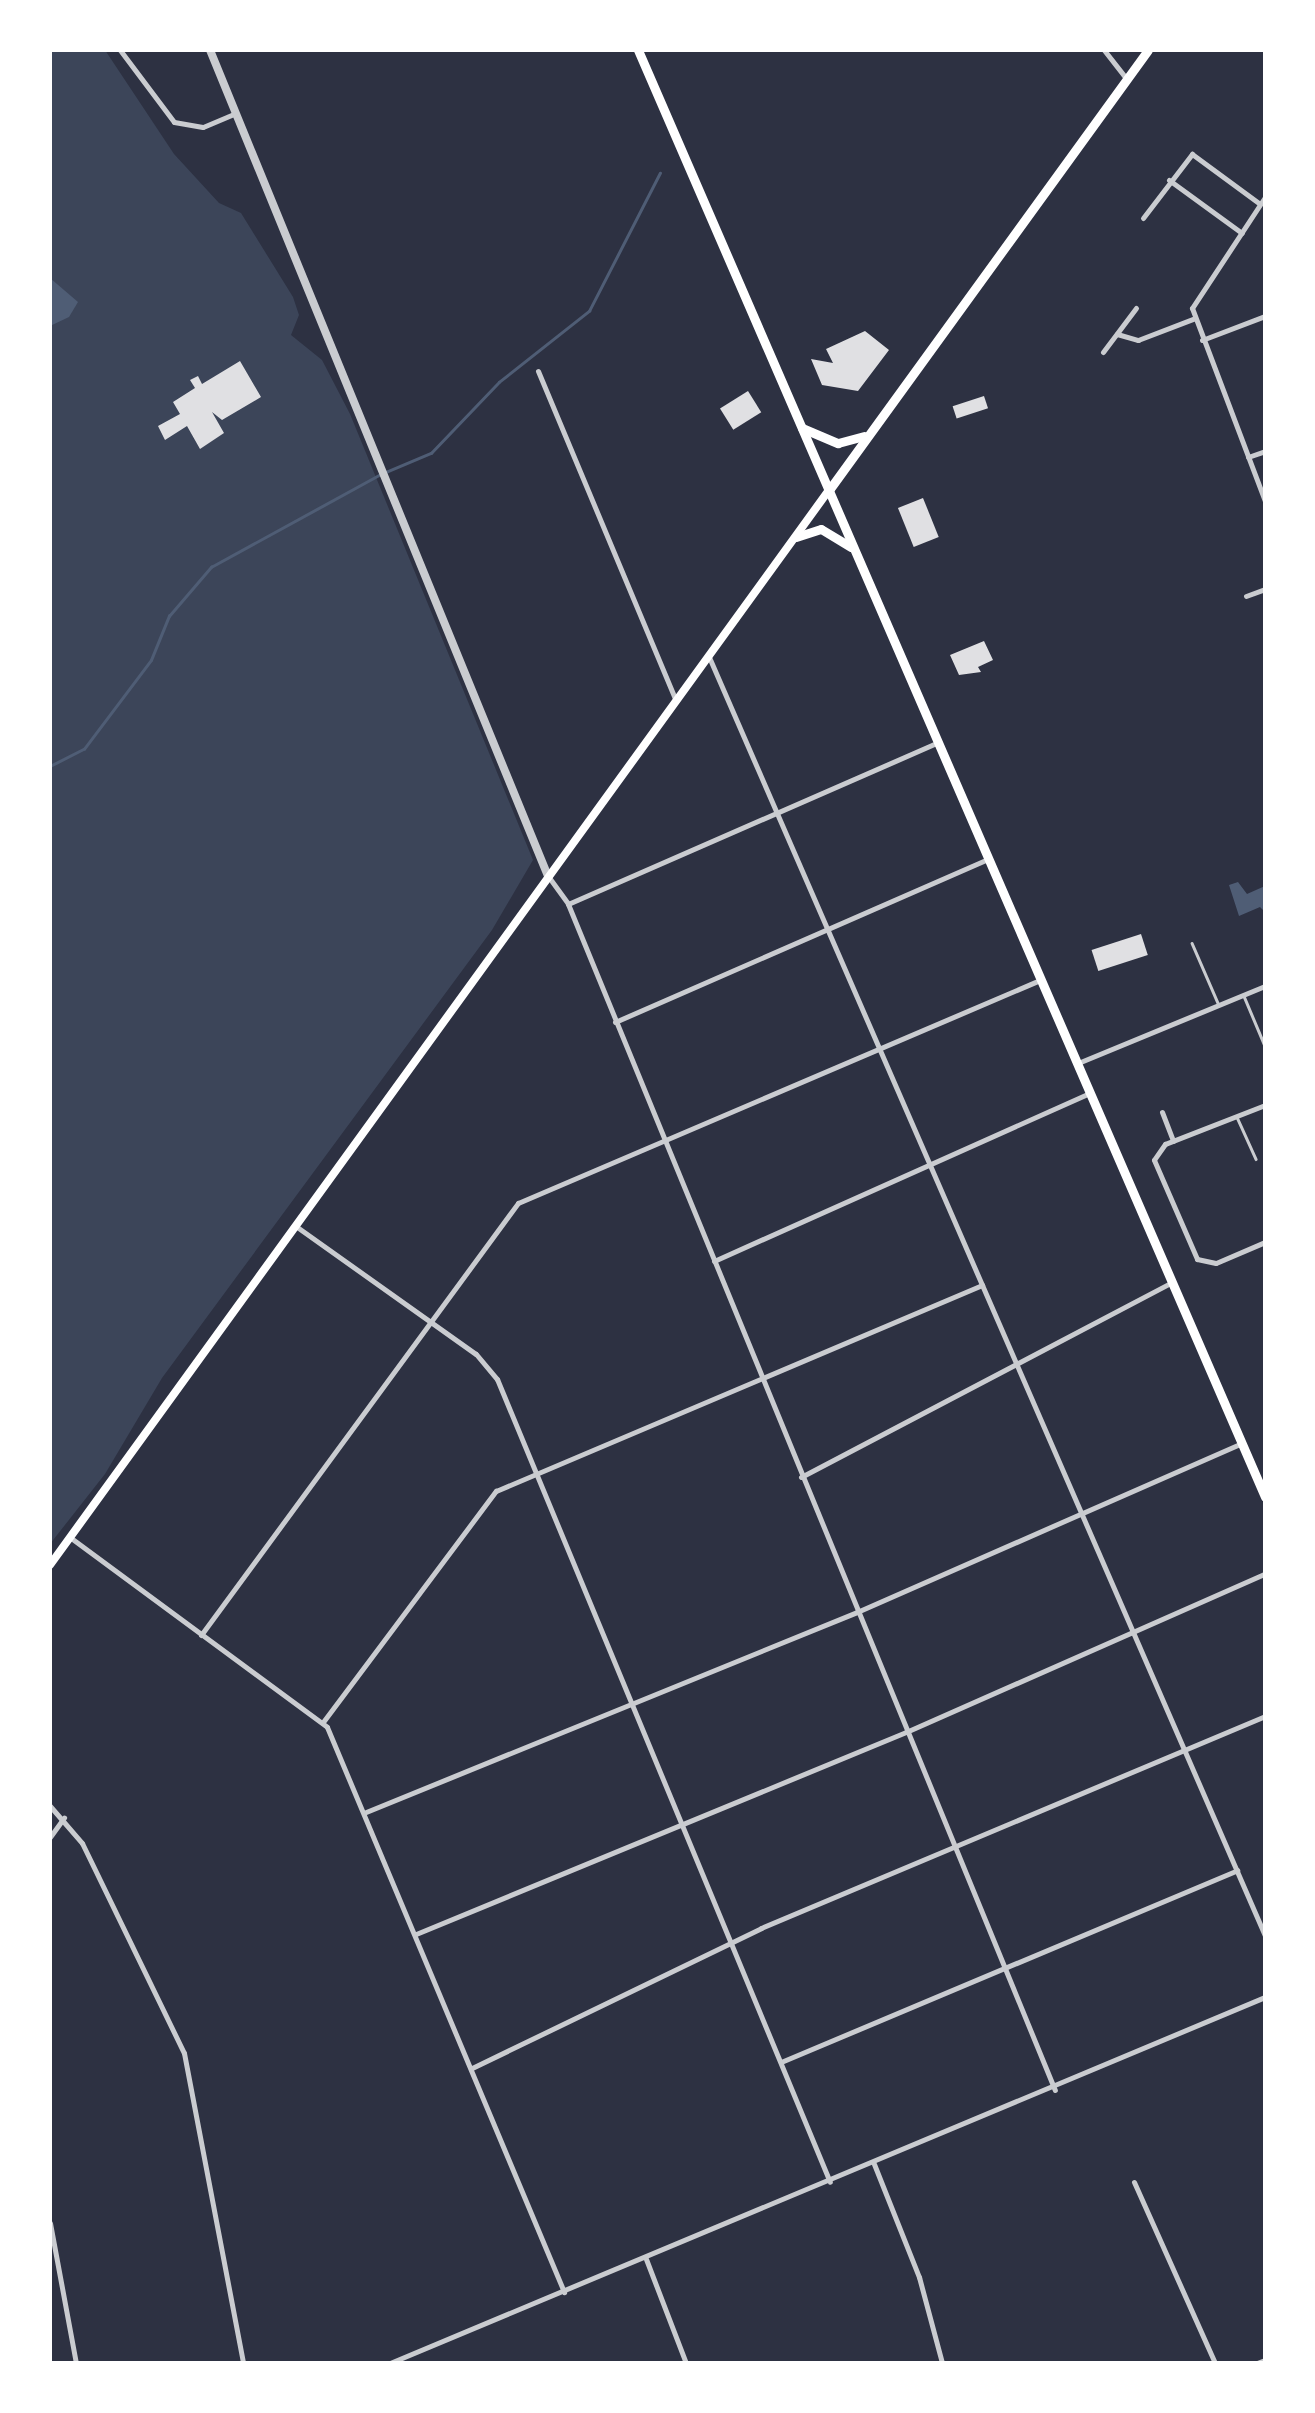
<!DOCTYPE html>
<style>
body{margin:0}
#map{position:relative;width:1315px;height:2413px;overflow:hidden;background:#2d3142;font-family:Lora,serif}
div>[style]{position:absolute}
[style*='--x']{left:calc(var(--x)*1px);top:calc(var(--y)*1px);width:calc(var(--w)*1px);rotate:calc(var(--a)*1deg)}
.green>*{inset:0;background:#3c4559}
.water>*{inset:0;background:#4f5d75}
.stream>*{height:2.5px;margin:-1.25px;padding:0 1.25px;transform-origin:1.25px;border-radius:1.25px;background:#4f5d75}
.building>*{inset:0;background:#e0e0e3;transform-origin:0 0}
.service>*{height:2.5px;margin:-1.25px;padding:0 1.25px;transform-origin:1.25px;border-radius:1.25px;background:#caccd0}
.minor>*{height:5px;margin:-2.5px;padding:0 2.5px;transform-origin:2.5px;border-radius:2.5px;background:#caccd0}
.tertiary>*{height:8px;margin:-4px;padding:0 4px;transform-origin:4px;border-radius:4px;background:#caccd0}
.secondary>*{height:8px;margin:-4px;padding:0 4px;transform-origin:4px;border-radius:4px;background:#fff}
.primary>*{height:9px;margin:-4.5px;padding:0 4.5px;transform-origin:4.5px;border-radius:4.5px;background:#fff}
span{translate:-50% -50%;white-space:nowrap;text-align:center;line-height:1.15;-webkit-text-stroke:10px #fff;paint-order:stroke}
.frame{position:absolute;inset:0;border:52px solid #fff;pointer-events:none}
</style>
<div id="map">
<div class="green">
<i style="clip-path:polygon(50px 50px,105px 50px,174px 154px,219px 203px,241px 213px,293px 297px,299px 315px,291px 335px,322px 360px,350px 414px,533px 860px,492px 930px,162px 1378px,105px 1474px,50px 1544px)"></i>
</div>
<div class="water">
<i style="clip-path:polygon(50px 278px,78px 302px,69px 317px,50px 326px)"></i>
<i style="clip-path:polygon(1238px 882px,1247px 894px,1265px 886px,1265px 912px,1260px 907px,1239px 916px,1229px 885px)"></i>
</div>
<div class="stream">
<i style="--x:386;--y:472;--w:49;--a:-22.9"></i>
<i style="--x:431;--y:453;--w:98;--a:-46.2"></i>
<i style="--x:499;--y:382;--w:115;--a:-38.3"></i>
<i style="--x:589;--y:311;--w:155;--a:-62.8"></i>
<i style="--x:50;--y:766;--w:38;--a:-27"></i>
<i style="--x:84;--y:749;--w:111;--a:-53"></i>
<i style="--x:151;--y:660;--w:48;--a:-67.8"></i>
<i style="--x:169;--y:616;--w:65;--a:-49.4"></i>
<i style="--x:211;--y:567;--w:192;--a:-28.7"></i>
</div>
<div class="building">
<i style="clip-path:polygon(865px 331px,889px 350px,858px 391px,822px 385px,811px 359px,833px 363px,826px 349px)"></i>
<i style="clip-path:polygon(240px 361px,261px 397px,222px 420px,212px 412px,224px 433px,200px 449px,187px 426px,165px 440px,158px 426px,180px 414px,173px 402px,195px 388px,190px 380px,198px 376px,202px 384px)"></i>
<i style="left:748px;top:391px;width:25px;height:33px;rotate:58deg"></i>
<i style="left:984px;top:396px;width:13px;height:33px;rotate:72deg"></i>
<i style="left:923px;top:498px;width:42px;height:27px;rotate:68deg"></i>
<i style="clip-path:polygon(984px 641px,993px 660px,978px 667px,981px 672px,959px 675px,950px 655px)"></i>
<i style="left:1141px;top:934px;width:22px;height:52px;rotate:72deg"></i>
</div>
<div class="service">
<i style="--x:1192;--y:943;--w:65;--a:66.6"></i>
<i style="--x:1244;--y:996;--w:54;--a:67.2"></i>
<i style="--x:1237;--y:1117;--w:46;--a:65.7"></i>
</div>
<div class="minor">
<i style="--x:120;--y:50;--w:90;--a:53.1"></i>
<i style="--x:174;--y:122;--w:29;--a:10"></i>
<i style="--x:203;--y:127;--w:36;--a:-23"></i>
<i style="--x:1104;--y:50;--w:37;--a:52"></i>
<i style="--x:1169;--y:180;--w:90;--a:36"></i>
<i style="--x:1265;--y:197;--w:133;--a:123.3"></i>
<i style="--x:1192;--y:308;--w:206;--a:69.3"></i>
<i style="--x:1143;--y:218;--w:81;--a:-52.6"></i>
<i style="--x:1192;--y:154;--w:84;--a:36.3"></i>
<i style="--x:1117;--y:334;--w:22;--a:16"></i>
<i style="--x:1138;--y:340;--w:59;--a:-20.9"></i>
<i style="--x:1202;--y:340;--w:67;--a:-20.9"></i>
<i style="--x:1103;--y:352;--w:55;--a:-53.1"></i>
<i style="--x:538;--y:371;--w:358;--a:67.3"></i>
<i style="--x:1248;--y:457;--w:18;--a:-19"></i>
<i style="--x:1246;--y:596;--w:20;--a:-20"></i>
<i style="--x:709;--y:657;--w:1395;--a:66.5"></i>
<i style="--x:548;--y:876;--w:34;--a:54"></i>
<i style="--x:568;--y:904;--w:1282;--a:67.68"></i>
<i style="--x:568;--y:904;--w:402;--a:-23.6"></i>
<i style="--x:615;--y:1022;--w:407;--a:-23.6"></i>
<i style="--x:1078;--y:1063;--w:202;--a:-22.4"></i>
<i style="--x:1265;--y:1105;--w:107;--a:158.7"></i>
<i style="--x:1165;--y:1144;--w:19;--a:125"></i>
<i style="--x:1154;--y:1160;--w:108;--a:66.5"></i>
<i style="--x:1197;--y:1259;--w:19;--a:12"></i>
<i style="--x:1216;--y:1263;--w:53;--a:-23.2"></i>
<i style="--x:1162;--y:1112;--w:31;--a:69"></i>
<i style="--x:297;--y:1227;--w:219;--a:35.4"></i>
<i style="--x:476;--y:1354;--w:33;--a:50"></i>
<i style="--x:497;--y:1379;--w:869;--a:67.48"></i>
<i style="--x:714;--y:1261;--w:411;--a:-24.1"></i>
<i style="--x:801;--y:1477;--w:417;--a:-27.7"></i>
<i style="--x:71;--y:1538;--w:318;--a:36.4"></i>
<i style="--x:327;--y:1727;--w:613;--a:67.24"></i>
<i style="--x:201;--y:1635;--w:536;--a:-53.73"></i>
<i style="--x:518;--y:1203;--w:568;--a:-23.13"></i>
<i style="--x:323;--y:1722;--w:289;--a:-53.2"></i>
<i style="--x:496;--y:1491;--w:528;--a:-22.97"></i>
<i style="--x:50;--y:1806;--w:49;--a:49.1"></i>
<i style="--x:82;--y:1843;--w:233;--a:64.1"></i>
<i style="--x:184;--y:2053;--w:316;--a:79.2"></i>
<i style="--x:366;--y:1812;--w:530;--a:-22.16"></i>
<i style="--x:857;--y:1612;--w:420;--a:-23.7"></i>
<i style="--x:50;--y:1837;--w:24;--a:-54"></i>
<i style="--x:416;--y:1934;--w:530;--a:-22.4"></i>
<i style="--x:906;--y:1732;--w:392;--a:-23.8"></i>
<i style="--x:781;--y:2062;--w:495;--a:-22.8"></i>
<i style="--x:472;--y:2068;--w:321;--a:-25.8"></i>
<i style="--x:761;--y:1928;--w:547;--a:-22.81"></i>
<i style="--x:874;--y:2164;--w:122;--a:68.3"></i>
<i style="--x:919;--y:2277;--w:89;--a:75"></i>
<i style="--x:1134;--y:2182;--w:198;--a:65.9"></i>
<i style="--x:50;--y:2223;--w:142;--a:79.5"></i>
<i style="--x:646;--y:2259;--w:111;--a:69"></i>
<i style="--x:390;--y:2363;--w:948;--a:-22.7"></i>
<i style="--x:1257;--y:2363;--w:9;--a:-21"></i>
</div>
<div class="tertiary">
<i style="--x:210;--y:50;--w:892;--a:67.75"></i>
</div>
<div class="secondary">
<i style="--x:50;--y:1565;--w:1328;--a:-54.07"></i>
</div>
<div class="primary">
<i style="--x:638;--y:50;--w:1577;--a:66.57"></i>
<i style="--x:802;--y:428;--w:39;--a:23"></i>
<i style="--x:838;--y:443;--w:27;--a:-15"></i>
<i style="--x:829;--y:490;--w:543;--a:-54.06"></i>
<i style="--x:796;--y:537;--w:26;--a:-18"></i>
<i style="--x:821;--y:529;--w:35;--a:31"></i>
</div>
<div class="frame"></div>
</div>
